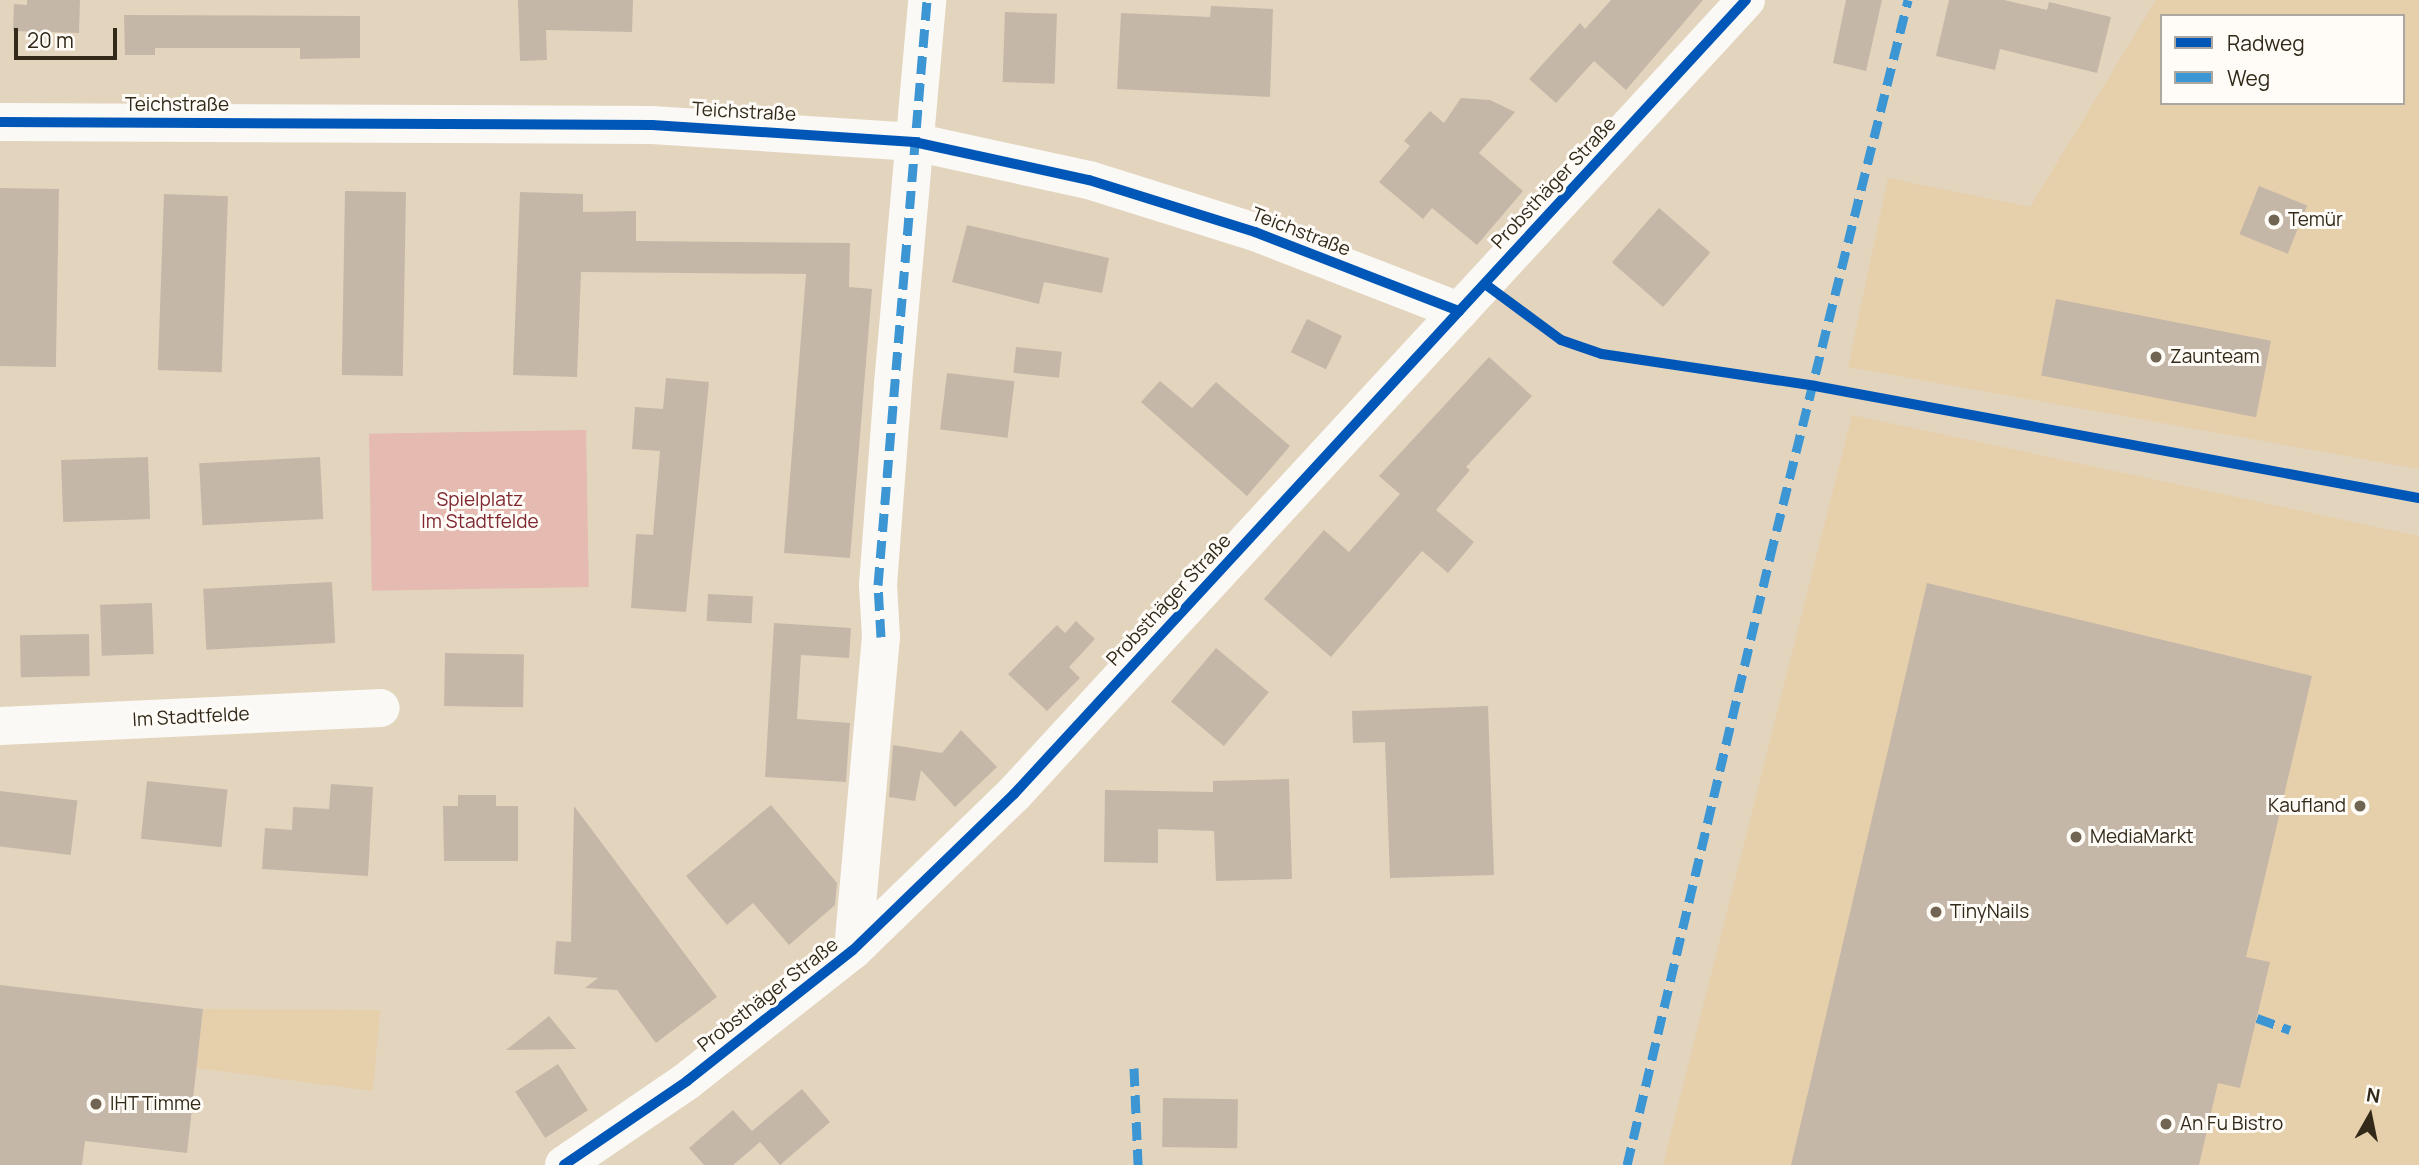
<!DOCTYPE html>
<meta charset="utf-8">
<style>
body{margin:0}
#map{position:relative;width:2419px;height:1165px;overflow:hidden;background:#e3d4be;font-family:Manrope,sans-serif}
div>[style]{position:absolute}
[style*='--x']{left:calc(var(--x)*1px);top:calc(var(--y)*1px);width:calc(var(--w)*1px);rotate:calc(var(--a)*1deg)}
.built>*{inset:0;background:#e6cfab}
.green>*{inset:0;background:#e5bab0;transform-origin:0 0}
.building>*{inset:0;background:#c5b7a8;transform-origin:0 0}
.minor>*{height:38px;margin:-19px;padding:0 19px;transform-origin:19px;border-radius:19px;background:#fbf9f5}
.quiet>*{height:9px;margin-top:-4.5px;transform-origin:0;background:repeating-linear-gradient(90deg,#3d96d4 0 18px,transparent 0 27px)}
.cycleway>*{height:10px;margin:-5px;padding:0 5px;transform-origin:5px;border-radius:5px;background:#0057b8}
.dots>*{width:19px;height:19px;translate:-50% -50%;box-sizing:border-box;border:4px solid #fffcf8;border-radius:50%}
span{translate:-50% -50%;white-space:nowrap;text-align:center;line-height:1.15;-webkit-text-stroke:6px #fffcf8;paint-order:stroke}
.street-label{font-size:19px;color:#322919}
.poi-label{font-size:19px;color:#322919}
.left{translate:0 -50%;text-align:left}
.right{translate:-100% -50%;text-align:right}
.park-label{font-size:19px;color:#7e272f}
.legend{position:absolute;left:2160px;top:14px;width:245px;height:91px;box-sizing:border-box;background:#fffcf8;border:2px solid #ada89f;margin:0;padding:9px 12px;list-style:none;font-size:21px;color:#322919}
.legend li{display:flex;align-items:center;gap:14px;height:35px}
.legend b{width:35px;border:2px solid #ada89f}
.north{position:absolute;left:2335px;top:1081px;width:70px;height:70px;-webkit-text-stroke:5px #fffcf8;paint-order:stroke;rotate:9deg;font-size:19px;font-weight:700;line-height:28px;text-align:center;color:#322919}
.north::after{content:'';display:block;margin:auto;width:24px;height:32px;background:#322919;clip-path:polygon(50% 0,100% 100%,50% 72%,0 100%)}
.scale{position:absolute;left:14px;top:28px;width:103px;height:32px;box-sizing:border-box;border:4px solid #322919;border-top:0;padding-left:9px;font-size:21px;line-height:24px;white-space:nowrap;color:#322919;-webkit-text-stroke:5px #fffcf8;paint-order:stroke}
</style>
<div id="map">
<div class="built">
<i style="clip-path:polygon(evenodd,2156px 0,2419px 0,2419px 469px,1848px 367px,1888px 178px,2030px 207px,2156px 0,2162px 16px,2403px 16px,2403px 103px,2162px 103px,2162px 16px)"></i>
<i style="clip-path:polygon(1852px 415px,2419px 536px,2419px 1165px,1663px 1165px)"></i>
<i style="clip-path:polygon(203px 1009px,380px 1010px,373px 1091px,196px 1068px)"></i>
</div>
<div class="green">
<i style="left:586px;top:430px;width:157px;height:217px;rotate:89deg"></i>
</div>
<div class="building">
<i style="clip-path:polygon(27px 0,80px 0,79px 33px,13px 31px,14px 4px,27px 5px)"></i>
<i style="clip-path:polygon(518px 0,633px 0,632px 32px,546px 30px,547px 60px,520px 61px)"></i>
<i style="clip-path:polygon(1611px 0,1703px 0,1626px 90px,1594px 61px,1556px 103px,1529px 79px,1580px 23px,1585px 29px)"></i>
<i style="clip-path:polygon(1846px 0,1882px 0,1866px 71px,1833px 63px)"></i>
<i style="clip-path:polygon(1949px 0,2004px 0,2047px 10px,2049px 2px,2111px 17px,2097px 73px,2000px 49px,1995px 70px,1936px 56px)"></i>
<i style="clip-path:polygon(1211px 6px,1273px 9px,1270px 97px,1117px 89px,1121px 13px,1210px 17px)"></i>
<i style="left:1005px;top:12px;width:52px;height:70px;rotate:2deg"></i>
<i style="clip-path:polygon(124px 15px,360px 16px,360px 58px,300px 59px,300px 48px,155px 48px,155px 55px,125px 55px)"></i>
<i style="clip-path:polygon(1461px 98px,1490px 100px,1515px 112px,1479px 153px,1523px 191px,1477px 245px,1432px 208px,1423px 219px,1379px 182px,1410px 146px,1404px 141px,1430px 111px,1444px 123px)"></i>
<i style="left:2259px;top:186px;width:52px;height:52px;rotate:22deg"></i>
<i style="left:0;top:188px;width:59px;height:178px;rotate:1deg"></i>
<i style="left:345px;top:191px;width:61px;height:184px;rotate:1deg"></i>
<i style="clip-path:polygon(520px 192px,583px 194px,583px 212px,636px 211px,636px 241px,850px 243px,849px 287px,872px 289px,850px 558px,784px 553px,806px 274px,581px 272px,577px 377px,513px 375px)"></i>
<i style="left:164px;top:194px;width:64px;height:176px;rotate:2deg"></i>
<i style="left:1659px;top:208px;width:68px;height:72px;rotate:41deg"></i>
<i style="clip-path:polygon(967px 225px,1109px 258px,1102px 293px,1044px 282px,1039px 304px,952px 282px)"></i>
<i style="left:2056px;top:299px;width:219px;height:78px;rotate:11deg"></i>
<i style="left:1307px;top:319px;width:39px;height:37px;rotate:26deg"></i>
<i style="left:1016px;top:347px;width:46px;height:26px;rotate:6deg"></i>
<i style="clip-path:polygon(1489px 357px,1532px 396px,1466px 467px,1470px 470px,1436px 510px,1474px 542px,1448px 573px,1422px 551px,1331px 657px,1264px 599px,1324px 530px,1349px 552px,1400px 494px,1379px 476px)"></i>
<i style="left:947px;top:373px;width:68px;height:57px;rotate:7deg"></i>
<i style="clip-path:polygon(666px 378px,709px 382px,686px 612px,631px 608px,636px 534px,653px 535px,660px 451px,632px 449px,635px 407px,663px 409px)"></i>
<i style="clip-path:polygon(1160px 381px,1192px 408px,1216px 382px,1290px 446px,1247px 496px,1141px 402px)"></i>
<i style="left:148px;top:457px;width:62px;height:87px;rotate:88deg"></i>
<i style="left:320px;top:457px;width:62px;height:121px;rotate:87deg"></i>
<i style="left:332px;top:582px;width:61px;height:129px;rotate:87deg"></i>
<i style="clip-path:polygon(1927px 583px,2312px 676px,2246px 957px,2270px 962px,2240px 1088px,2218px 1083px,2199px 1165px,1791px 1165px)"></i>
<i style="left:708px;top:594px;width:45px;height:27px;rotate:3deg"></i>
<i style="left:152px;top:603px;width:51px;height:52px;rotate:88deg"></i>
<i style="clip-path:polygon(1076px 621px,1095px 639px,1069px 667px,1080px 678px,1047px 711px,1008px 674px,1057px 625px,1065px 633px)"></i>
<i style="clip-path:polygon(774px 623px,851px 628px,849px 658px,801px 655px,797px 719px,850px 723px,846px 782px,765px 777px)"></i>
<i style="left:89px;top:634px;width:42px;height:69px;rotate:89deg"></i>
<i style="left:1216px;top:648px;width:69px;height:70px;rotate:40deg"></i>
<i style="left:445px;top:653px;width:79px;height:53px;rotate:1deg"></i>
<i style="clip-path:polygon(1488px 706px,1494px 875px,1390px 878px,1385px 742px,1353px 743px,1352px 711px)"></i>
<i style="clip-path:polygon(961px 730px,997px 767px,955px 807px,921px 770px,915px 801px,889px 797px,893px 745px,942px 753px)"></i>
<i style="clip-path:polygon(1289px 779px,1292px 879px,1216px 881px,1214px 831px,1158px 829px,1158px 863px,1104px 862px,1105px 790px,1213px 792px,1213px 781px)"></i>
<i style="left:147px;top:781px;width:81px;height:58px;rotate:6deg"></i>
<i style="clip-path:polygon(331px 784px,373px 787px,368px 876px,262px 869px,265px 828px,292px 830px,293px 807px,329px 809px)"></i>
<i style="left:0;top:791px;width:78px;height:55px;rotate:7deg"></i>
<i style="clip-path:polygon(458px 795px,496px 795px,496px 806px,518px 806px,518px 861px,444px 861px,443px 806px,458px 806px)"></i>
<i style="clip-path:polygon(771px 805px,837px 883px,835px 905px,789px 945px,753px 903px,727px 925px,686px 876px)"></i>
<i style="clip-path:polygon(574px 806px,717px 997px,656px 1043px,617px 990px,585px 988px,598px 978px,554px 974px,556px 941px,571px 942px)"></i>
<i style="clip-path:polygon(0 985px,203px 1009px,187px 1153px,85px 1141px,82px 1165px,0 1165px)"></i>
<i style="clip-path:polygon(549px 1016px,576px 1049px,506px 1050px)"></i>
<i style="left:558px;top:1064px;width:55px;height:51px;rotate:57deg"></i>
<i style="clip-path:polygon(802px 1089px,830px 1122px,780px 1165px,760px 1142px,733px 1165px,704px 1165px,689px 1148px,733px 1110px,752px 1131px)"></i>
<i style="left:1163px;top:1098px;width:75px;height:49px;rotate:1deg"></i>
</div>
<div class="minor">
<i style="--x:0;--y:122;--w:652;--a:0.26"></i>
<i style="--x:652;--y:125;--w:263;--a:3.7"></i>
<i style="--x:914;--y:142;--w:179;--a:12.3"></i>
<i style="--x:1089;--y:180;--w:174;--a:17.4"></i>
<i style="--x:1255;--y:232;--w:219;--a:21.2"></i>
<i style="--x:0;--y:726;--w:381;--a:-2.7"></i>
<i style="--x:853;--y:950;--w:314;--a:-84.9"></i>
<i style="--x:881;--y:637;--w:52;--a:-93.3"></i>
<i style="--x:878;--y:585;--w:202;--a:-85.7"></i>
<i style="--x:893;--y:384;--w:386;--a:-84.9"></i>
<i style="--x:564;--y:1165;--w:149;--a:-34.3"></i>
<i style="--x:687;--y:1081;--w:211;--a:-38.3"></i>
<i style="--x:853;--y:950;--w:224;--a:-44.1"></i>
<i style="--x:1014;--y:794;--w:1080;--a:-47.33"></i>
</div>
<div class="quiet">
<i style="--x:881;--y:637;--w:52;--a:-93.3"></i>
<i style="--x:878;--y:585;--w:587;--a:-85.21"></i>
<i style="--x:2257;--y:1018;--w:35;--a:20"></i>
<i style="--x:1134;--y:1068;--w:97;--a:87.6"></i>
<i style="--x:1627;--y:1165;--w:625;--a:-76.76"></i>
<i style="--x:1770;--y:557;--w:574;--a:-76.08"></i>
</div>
<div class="cycleway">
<i style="--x:0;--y:122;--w:652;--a:0.26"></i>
<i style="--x:652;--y:125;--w:263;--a:3.7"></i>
<i style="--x:914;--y:142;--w:179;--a:12.3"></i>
<i style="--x:1089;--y:180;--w:174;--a:17.4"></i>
<i style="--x:1255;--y:232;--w:219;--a:21.2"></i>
<i style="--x:1485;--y:284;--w:94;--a:36.4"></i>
<i style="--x:1561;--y:340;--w:43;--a:18.9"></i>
<i style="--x:1602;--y:354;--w:215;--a:8.5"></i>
<i style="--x:1815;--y:386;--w:614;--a:10.51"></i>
<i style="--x:564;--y:1165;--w:149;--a:-34.3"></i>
<i style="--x:687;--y:1081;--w:211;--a:-38.3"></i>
<i style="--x:853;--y:950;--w:224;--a:-44.1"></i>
<i style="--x:1014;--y:794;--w:1080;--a:-47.33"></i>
</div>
<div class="dots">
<i style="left:2274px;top:220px;background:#706553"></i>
<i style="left:2156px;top:357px;background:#706553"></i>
<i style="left:2360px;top:806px;background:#706553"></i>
<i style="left:2076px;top:837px;background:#706553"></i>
<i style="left:1936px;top:912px;background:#706553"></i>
<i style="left:96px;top:1104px;background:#706553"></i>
<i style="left:2166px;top:1124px;background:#706553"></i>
</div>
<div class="street-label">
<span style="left:177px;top:105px">Teichstraße</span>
<span style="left:744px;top:112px;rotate:3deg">Teichstraße</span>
<span style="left:1554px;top:183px;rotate:-47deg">Probsthäger Straße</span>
<span style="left:1301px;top:232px;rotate:21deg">Teichstraße</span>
<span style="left:1169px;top:600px;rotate:-47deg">Probsthäger Straße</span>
<span style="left:191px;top:717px;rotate:-3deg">Im Stadtfelde</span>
<span style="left:768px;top:995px;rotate:-38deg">Probsthäger Straße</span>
</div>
<div class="poi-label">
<span class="left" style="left:2288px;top:220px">Temür</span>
<span class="left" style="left:2170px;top:357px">Zaunteam</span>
<span class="right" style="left:2346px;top:806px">Kaufland</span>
<span class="left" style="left:2090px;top:837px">MediaMarkt</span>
<span class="left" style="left:1950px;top:912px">TinyNails</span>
<span class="left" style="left:110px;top:1104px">IHT Timme</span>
<span class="left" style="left:2180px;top:1124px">An Fu Bistro</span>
</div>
<div class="park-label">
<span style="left:480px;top:511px">Spielplatz<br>Im Stadtfelde</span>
</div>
<ul class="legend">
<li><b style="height:9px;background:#0057b8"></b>Radweg</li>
<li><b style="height:9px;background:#3d96d4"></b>Weg</li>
</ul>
<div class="north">N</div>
<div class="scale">20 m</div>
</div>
